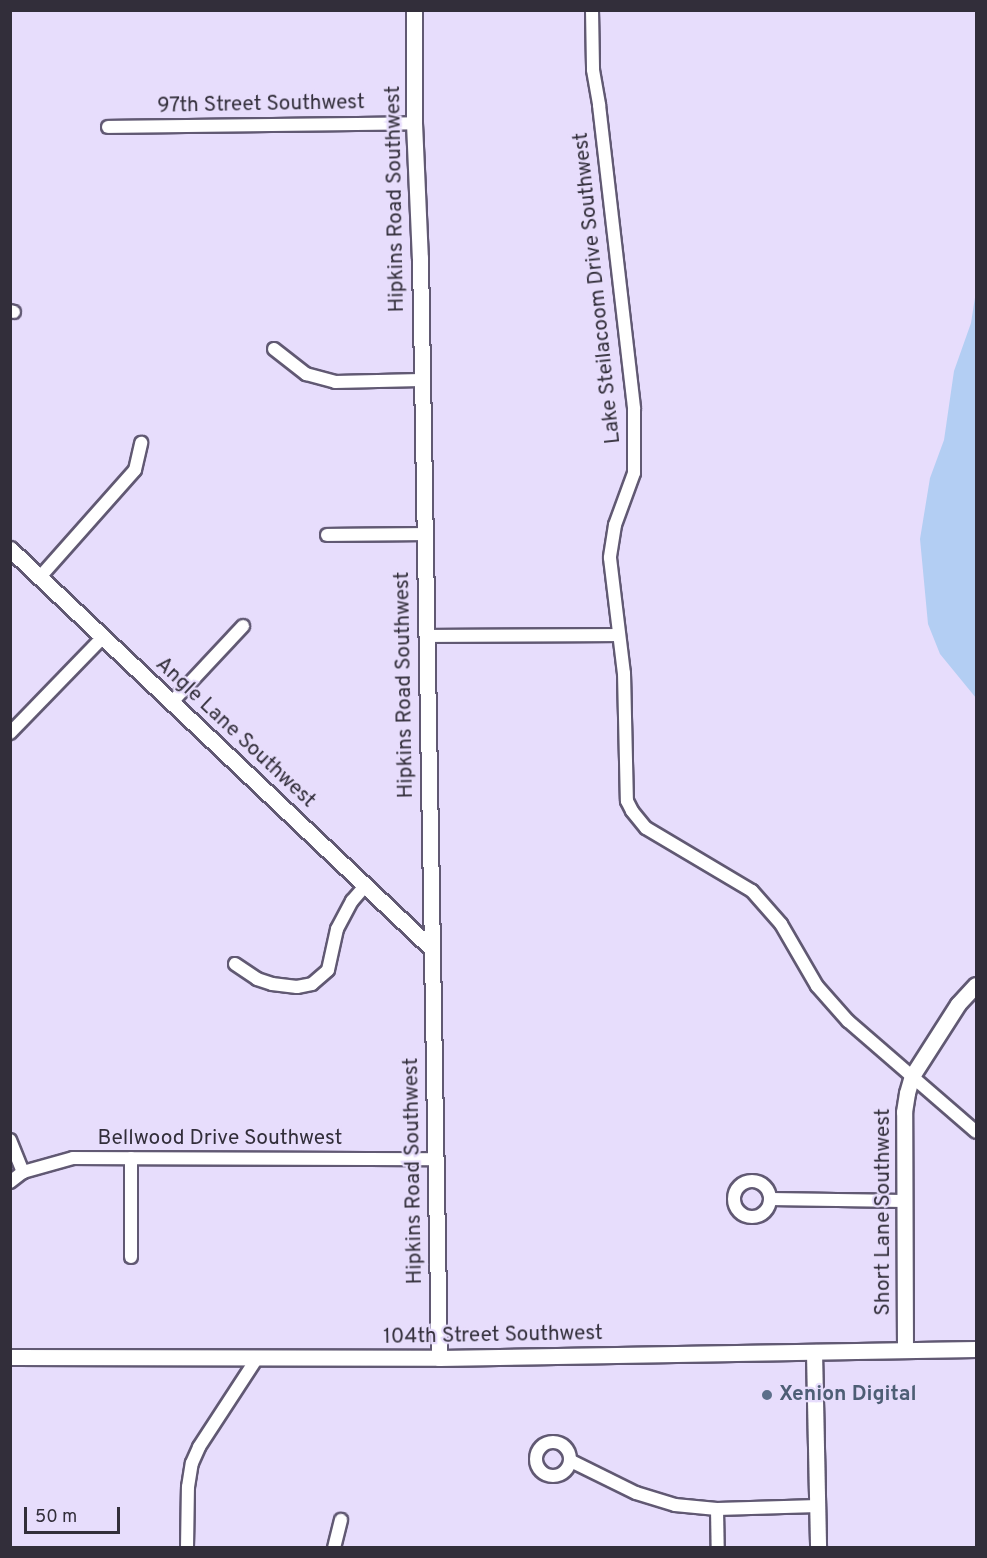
<!DOCTYPE html>
<style>
body{margin:0}
#map{position:relative;width:987px;height:1558px;overflow:hidden;background:#e7ddfc;font-family:Overpass,sans-serif}
div>[style]{position:absolute}
[style*='--x']{left:calc(var(--x)*1px);top:calc(var(--y)*1px);width:calc(var(--w)*1px);rotate:calc(var(--a)*1deg)}
.water>*{inset:0;background:#b3cef3}
.roads{filter:drop-shadow(2px 0 #615973) drop-shadow(-2px 0 #615973) drop-shadow(0 2px #615973) drop-shadow(0 -2px #615973)}
.minor>*{height:12px;margin:-6px;padding:0 6px;transform-origin:6px;border-radius:6px;background:#fff}
.minor>.ring{margin:-6px;padding:0;box-sizing:content-box;background:none;border:12px solid #fff;border-radius:50%}
.tertiary>*{height:15px;margin:-7.5px;padding:0 7.5px;transform-origin:7.5px;border-radius:7.5px;background:#fff}
.dots>*{width:16px;height:16px;translate:-50% -50%;box-sizing:border-box;border:3px solid #e7ddfc;border-radius:50%}
span{translate:-50% -50%;white-space:nowrap;text-align:center;line-height:1.15;-webkit-text-stroke:4.5px #e7ddfc;paint-order:stroke}
.street-label{font-size:21px;color:#322e3a}
.service-label{font-size:21px;color:#4e5e75;font-weight:700}
.left{translate:0 -50%;text-align:left}
.frame{position:absolute;inset:0;border:12px solid #322e3a;pointer-events:none}
.scale{position:absolute;left:24px;top:1507px;width:96px;height:27px;box-sizing:border-box;border:3px solid #322e3a;border-top:0;padding-left:8px;font-size:18px;line-height:21px;white-space:nowrap;color:#322e3a;-webkit-text-stroke:4px #e7ddfc;paint-order:stroke}
</style>
<div id="map">
<div class="water">
<i style="clip-path:polygon(976px 291px,976px 698px,940px 654px,928px 624px,920px 539px,930px 478px,944px 440px,954px 371px,971px 323px)"></i>
</div>
<div class="roads">
<div class="minor">
<i style="--x:592;--y:10;--w:60;--a:89"></i>
<i style="--x:593;--y:70;--w:36;--a:80"></i>
<i style="--x:599;--y:105;--w:306;--a:83.4"></i>
<i style="--x:634;--y:409;--w:64;--a:90"></i>
<i style="--x:634;--y:473;--w:55;--a:110.1"></i>
<i style="--x:615;--y:525;--w:33;--a:99"></i>
<i style="--x:610;--y:558;--w:116;--a:83.1"></i>
<i style="--x:624;--y:673;--w:128;--a:88.7"></i>
<i style="--x:627;--y:801;--w:11;--a:63"></i>
<i style="--x:632;--y:811;--w:22;--a:51"></i>
<i style="--x:646;--y:828;--w:123;--a:30.7"></i>
<i style="--x:752;--y:891;--w:44;--a:48.7"></i>
<i style="--x:781;--y:924;--w:72;--a:59.9"></i>
<i style="--x:817;--y:986;--w:47;--a:48.5"></i>
<i style="--x:848;--y:1021;--w:169;--a:40.9"></i>
<i style="--x:108;--y:127;--w:306;--a:-0.7"></i>
<i style="--x:10;--y:311;--w:4;--a:14"></i>
<i style="--x:274;--y:349;--w:41;--a:38"></i>
<i style="--x:306;--y:374;--w:30;--a:15"></i>
<i style="--x:335;--y:382;--w:86;--a:-1.3"></i>
<i style="--x:327;--y:535;--w:97;--a:-0.6"></i>
<i style="--x:40;--y:577;--w:143;--a:-48.4"></i>
<i style="--x:135;--y:470;--w:28;--a:-77"></i>
<i style="--x:426;--y:636;--w:193;--a:-0.3"></i>
<i style="--x:172;--y:702;--w:104;--a:-46.9"></i>
<i style="--x:10;--y:733;--w:134;--a:-45.9"></i>
<i style="--x:235;--y:964;--w:27;--a:34"></i>
<i style="--x:257;--y:979;--w:16;--a:18"></i>
<i style="--x:272;--y:984;--w:25;--a:7"></i>
<i style="--x:297;--y:987;--w:15;--a:-11"></i>
<i style="--x:312;--y:984;--w:21;--a:-41"></i>
<i style="--x:328;--y:970;--w:42;--a:-77.6"></i>
<i style="--x:337;--y:929;--w:32;--a:-62"></i>
<i style="--x:352;--y:901;--w:21;--a:-49"></i>
<i style="--x:10;--y:1140;--w:35;--a:68"></i>
<i style="--x:131;--y:1158;--w:99;--a:90"></i>
<i class="ring" style="left:734px;top:1181px;width:24px;height:24px"></i>
<i style="--x:10;--y:1182;--w:16;--a:-38"></i>
<i style="--x:23;--y:1172;--w:52;--a:-15.6"></i>
<i style="--x:73;--y:1158;--w:363;--a:0.2"></i>
<i style="--x:770;--y:1199;--w:134;--a:0.9"></i>
<i class="ring" style="left:536px;top:1442px;width:22px;height:22px"></i>
<i style="--x:571;--y:1461;--w:72;--a:26.2"></i>
<i style="--x:636;--y:1493;--w:41;--a:17.1"></i>
<i style="--x:675;--y:1505;--w:42;--a:5.4"></i>
<i style="--x:717;--y:1509;--w:101;--a:-1.7"></i>
<i style="--x:717;--y:1509;--w:39;--a:89"></i>
<i style="--x:187;--y:1548;--w:61;--a:-89.1"></i>
<i style="--x:188;--y:1487;--w:24;--a:-81"></i>
<i style="--x:192;--y:1463;--w:17;--a:-66"></i>
<i style="--x:199;--y:1447;--w:106;--a:-56.9"></i>
<i style="--x:334;--y:1548;--w:29;--a:-76"></i>
</div>
<div class="tertiary">
<i style="--x:414;--y:10;--w:113;--a:90"></i>
<i style="--x:414;--y:123;--w:135;--a:87.5"></i>
<i style="--x:420;--y:258;--w:1100;--a:89.01"></i>
<i style="--x:10;--y:549;--w:579;--a:43.46"></i>
<i style="--x:905;--y:1349;--w:237;--a:-90.2"></i>
<i style="--x:904;--y:1112;--w:19;--a:-81"></i>
<i style="--x:907;--y:1093;--w:18;--a:-74"></i>
<i style="--x:912;--y:1076;--w:85;--a:-57.4"></i>
<i style="--x:958;--y:1004;--w:26;--a:-47"></i>
<i style="--x:814;--y:1352;--w:196;--a:88.8"></i>
<i style="--x:10;--y:1357;--w:429;--a:0.1"></i>
<i style="--x:439;--y:1358;--w:537;--a:-0.96"></i>
</div>
</div>
<div class="dots">
<i style="left:767px;top:1395px;background:#5c6f8a"></i>
</div>
<div class="street-label">
<span style="left:261px;top:105px;rotate:-1deg">97th Street Southwest</span>
<span style="left:396px;top:199px;rotate:-91deg">Hipkins Road Southwest</span>
<span style="left:598px;top:288px;rotate:-96deg">Lake Steilacoom Drive Southwest</span>
<span style="left:405px;top:685px;rotate:-91deg">Hipkins Road Southwest</span>
<span style="left:235px;top:733px;rotate:43deg">Angle Lane Southwest</span>
<span style="left:220px;top:1139px">Bellwood Drive Southwest</span>
<span style="left:414px;top:1171px;rotate:-91deg">Hipkins Road Southwest</span>
<span style="left:884px;top:1212px;rotate:-90deg">Short Lane Southwest</span>
<span style="left:493px;top:1336px;rotate:-1deg">104th Street Southwest</span>
</div>
<div class="service-label">
<span class="left" style="left:779px;top:1395px">Xenion Digital</span>
</div>
<div class="frame"></div>
<div class="scale">50 m</div>
</div>
